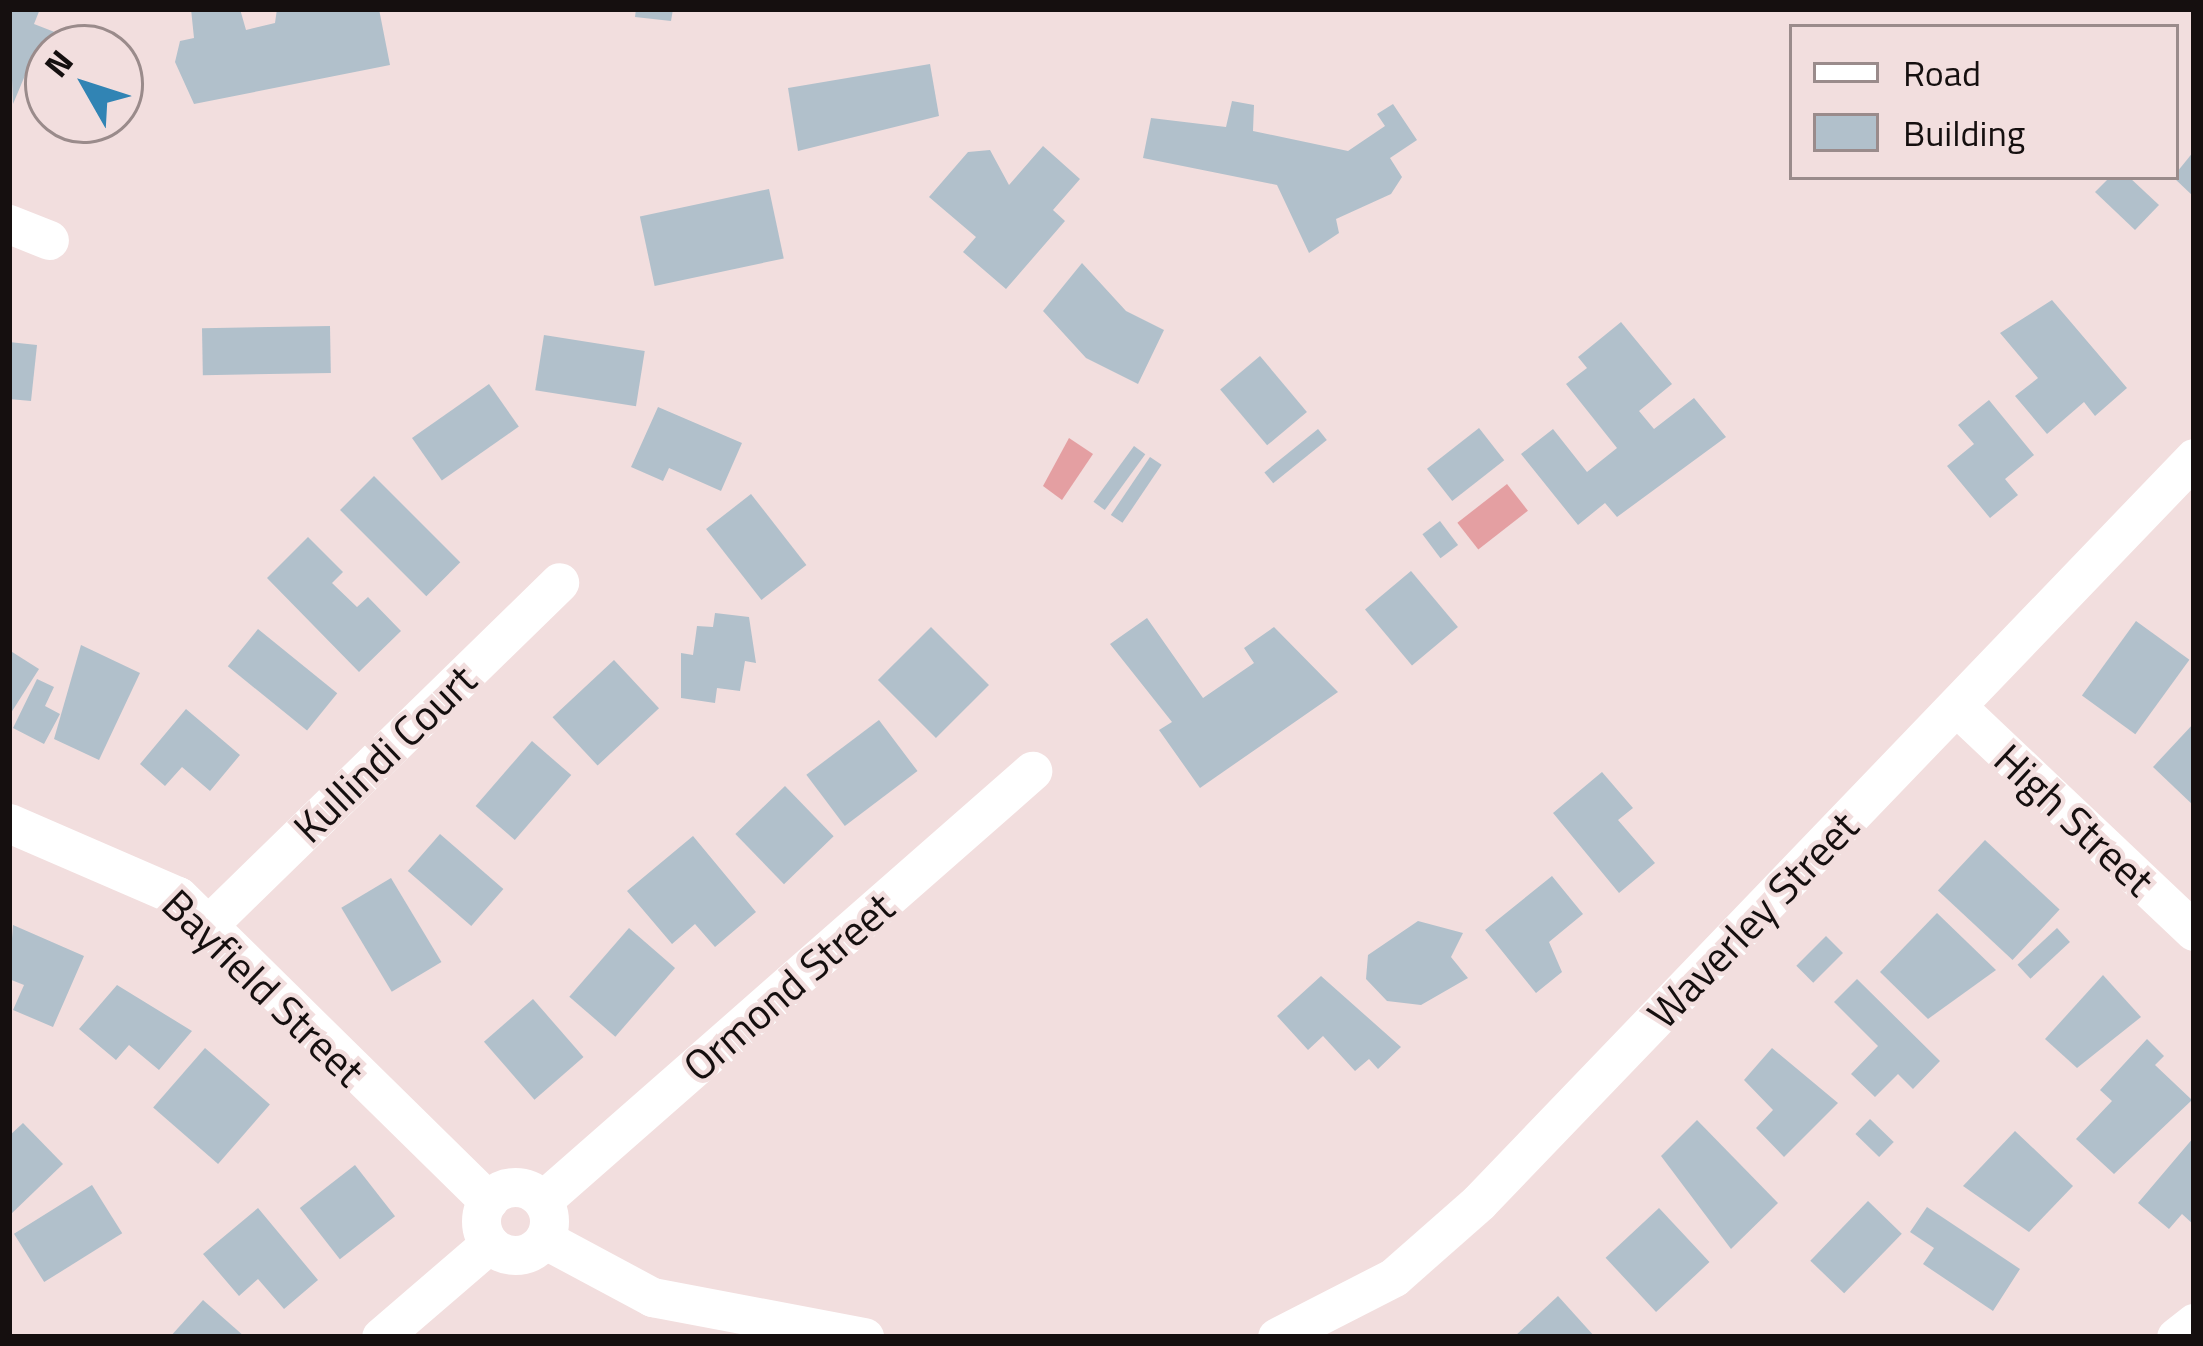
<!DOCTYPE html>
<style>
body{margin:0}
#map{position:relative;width:2203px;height:1346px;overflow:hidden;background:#f2dede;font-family:"Titillium Web",sans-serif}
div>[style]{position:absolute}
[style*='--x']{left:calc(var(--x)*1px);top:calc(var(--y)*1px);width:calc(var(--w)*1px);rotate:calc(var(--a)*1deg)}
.water>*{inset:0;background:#e49fa2;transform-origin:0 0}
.building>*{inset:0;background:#b1c0cb;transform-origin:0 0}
.street>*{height:39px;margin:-19.5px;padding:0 19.5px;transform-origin:19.5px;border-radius:19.5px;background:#fff}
.street>.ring{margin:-19.5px;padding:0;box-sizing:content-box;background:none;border:39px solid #fff;border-radius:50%}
span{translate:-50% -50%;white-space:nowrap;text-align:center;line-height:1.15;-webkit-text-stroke:9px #f2dede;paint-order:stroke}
.street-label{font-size:42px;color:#150f0f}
.frame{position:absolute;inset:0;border:12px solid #150f0f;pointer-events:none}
.legend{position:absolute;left:1789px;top:24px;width:390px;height:156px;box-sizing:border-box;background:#f2dede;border:3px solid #9a8b8b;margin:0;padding:15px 21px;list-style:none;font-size:36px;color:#150f0f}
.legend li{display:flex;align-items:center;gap:24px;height:60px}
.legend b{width:60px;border:3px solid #9a8b8b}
.north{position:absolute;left:24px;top:24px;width:120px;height:120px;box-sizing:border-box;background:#f2dede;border:3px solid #9a8b8b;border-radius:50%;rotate:309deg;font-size:33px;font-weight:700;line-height:48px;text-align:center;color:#150f0f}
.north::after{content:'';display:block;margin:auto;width:42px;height:54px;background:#3184b4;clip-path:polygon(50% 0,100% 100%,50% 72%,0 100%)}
</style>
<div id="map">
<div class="water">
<i style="clip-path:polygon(1069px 438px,1093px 454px,1062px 500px,1043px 486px)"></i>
<i style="left:1507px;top:484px;width:34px;height:63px;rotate:52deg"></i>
</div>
<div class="building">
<i style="clip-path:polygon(9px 9px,40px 9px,34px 24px,70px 38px,48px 48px,48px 82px,26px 73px,13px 104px)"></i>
<i style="clip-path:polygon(191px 9px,240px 9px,246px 30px,275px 23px,277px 9px,379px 9px,390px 65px,194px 104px,175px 62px,180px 41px,194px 38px)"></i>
<i style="clip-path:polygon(636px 9px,673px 9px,671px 21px,635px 17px)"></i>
<i style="clip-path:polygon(930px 64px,939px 116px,798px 151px,788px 88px)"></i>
<i style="clip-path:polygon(1232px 101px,1254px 105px,1253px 131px,1348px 151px,1385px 126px,1377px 114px,1393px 104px,1417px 140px,1390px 158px,1402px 177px,1391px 194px,1336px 219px,1339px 233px,1309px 253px,1277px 185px,1143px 158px,1151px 118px,1226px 127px)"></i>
<i style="clip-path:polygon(1043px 146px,1080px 179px,1053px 210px,1065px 221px,1006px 289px,963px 252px,976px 237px,929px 197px,968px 152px,990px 150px,1009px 185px)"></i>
<i style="clip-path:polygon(2194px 151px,2194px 197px,2173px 177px)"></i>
<i style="clip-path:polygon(2110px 177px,2129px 177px,2159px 205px,2135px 230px,2095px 192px)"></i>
<i style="left:769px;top:189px;width:71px;height:132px;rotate:78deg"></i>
<i style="clip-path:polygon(1082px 263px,1126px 311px,1164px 330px,1138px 384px,1086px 358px,1043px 311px)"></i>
<i style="clip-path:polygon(2052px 300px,2127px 388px,2095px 416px,2084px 402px,2047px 434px,2015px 396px,2038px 378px,2000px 333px)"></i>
<i style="clip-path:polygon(1621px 322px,1672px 384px,1639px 411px,1654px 429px,1694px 398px,1726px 437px,1617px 517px,1605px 503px,1578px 525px,1521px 454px,1553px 429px,1587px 472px,1617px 448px,1566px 384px,1587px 368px,1578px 357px)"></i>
<i style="left:330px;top:326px;width:47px;height:128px;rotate:89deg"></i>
<i style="left:544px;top:335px;width:102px;height:56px;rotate:9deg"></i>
<i style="clip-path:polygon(9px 342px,37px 345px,31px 401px,9px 399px)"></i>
<i style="left:1260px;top:356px;width:73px;height:52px;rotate:50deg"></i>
<i style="left:489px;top:384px;width:52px;height:94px;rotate:55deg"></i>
<i style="clip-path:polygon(1989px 400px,2034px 455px,2005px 479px,2018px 495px,1990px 518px,1947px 466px,1974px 444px,1958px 425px)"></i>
<i style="clip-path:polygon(658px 407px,742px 443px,721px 491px,669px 468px,663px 481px,631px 467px)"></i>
<i style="left:1479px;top:428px;width:41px;height:66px;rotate:52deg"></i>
<i style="left:1318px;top:429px;width:14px;height:69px;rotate:51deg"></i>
<i style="left:1134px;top:446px;width:14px;height:69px;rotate:36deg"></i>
<i style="left:1150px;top:457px;width:14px;height:70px;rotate:34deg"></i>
<i style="left:374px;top:476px;width:122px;height:48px;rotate:45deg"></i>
<i style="left:751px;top:494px;width:90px;height:57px;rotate:52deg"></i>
<i style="left:1440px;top:521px;width:30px;height:22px;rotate:53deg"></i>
<i style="clip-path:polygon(308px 537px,343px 572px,332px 583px,357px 607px,368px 597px,401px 631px,359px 672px,267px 578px)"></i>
<i style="left:1411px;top:571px;width:73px;height:60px;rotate:50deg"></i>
<i style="clip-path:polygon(715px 613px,749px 617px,756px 663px,745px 661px,740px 691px,717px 688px,715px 703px,681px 698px,681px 653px,693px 655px,697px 626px,713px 627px)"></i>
<i style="clip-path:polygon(1147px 618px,1203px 698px,1254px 663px,1244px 648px,1274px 627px,1338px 692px,1200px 788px,1159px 730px,1172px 722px,1110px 644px)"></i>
<i style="left:2136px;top:621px;width:66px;height:92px;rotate:36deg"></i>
<i style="left:931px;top:627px;width:82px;height:75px;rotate:45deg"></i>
<i style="left:258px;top:629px;width:102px;height:48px;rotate:39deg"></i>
<i style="clip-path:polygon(81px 645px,140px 673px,99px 760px,54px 739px)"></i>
<i style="clip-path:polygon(9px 650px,39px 669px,9px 716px)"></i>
<i style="left:614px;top:660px;width:66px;height:84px;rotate:47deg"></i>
<i style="clip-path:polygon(37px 679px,54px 687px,45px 706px,60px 714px,44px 744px,13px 728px)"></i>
<i style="clip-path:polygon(186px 709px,240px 755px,210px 791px,182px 767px,165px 786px,140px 764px)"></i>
<i style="left:879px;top:720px;width:64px;height:91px;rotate:53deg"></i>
<i style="clip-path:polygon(2194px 723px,2194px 806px,2153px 767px)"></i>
<i style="left:532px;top:741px;width:52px;height:86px;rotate:41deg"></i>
<i style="clip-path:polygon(1602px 772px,1633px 808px,1618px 820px,1655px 863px,1619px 893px,1553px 813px)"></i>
<i style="left:785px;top:786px;width:70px;height:69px;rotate:46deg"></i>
<i style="left:440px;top:834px;width:84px;height:49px;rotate:41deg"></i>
<i style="clip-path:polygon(693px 836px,756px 912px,715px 947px,695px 924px,672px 944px,627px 891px)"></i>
<i style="left:1985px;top:840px;width:102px;height:69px;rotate:43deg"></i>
<i style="clip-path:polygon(1552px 876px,1583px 914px,1549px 942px,1562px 972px,1536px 993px,1485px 930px)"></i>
<i style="left:391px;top:878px;width:98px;height:58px;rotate:59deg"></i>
<i style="clip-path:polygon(1937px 913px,1996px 970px,1928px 1019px,1880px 972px)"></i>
<i style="clip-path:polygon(1418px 921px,1463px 933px,1451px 957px,1468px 978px,1421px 1005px,1387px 1001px,1366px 979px,1368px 955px)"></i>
<i style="clip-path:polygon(13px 925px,84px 956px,53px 1027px,13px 1010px,24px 985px,9px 979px)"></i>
<i style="left:629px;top:928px;width:61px;height:91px;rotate:41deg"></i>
<i style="left:2057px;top:928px;width:19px;height:54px;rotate:47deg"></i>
<i style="left:1826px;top:936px;width:24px;height:42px;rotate:45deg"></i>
<i style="clip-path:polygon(2103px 975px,2141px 1017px,2077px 1068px,2045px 1039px)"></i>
<i style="clip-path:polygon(1321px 976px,1401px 1047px,1378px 1069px,1369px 1059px,1355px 1071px,1323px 1036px,1308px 1050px,1277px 1016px)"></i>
<i style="clip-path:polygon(1857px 979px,1940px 1061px,1913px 1089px,1898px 1074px,1875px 1097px,1851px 1074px,1878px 1046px,1834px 1002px)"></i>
<i style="clip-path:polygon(117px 985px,192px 1031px,159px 1070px,129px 1045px,116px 1060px,79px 1029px)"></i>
<i style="left:533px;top:999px;width:77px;height:65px;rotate:49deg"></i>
<i style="clip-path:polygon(2147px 1039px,2164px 1056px,2155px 1065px,2192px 1100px,2114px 1174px,2076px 1139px,2112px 1101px,2100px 1090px)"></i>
<i style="left:205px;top:1048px;width:86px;height:79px;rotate:41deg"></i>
<i style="clip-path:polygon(1772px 1048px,1838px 1103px,1784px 1157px,1756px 1128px,1773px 1110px,1744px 1080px)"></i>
<i style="left:1870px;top:1119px;width:33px;height:21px;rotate:44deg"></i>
<i style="clip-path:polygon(1697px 1120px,1778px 1203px,1731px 1249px,1661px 1156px)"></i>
<i style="clip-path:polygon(23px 1123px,63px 1164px,9px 1216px,9px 1136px)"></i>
<i style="clip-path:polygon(2015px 1131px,2073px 1186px,2029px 1232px,1963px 1186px)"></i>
<i style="clip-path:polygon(2194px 1137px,2194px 1225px,2182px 1214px,2169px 1229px,2138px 1203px)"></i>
<i style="left:355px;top:1165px;width:65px;height:70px;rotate:52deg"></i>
<i style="left:92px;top:1185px;width:57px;height:92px;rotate:58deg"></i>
<i style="left:1868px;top:1201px;width:47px;height:83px;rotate:44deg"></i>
<i style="clip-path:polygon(1927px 1207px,2020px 1269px,1993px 1311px,1923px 1264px,1934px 1248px,1910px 1232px)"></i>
<i style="clip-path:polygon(258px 1208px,318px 1280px,284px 1309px,258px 1279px,239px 1296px,203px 1254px)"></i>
<i style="left:1659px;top:1208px;width:74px;height:73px;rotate:47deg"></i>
<i style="clip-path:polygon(1558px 1296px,1595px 1337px,1514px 1337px)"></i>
<i style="clip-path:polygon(203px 1300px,245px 1337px,170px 1337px)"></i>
</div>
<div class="street">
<i style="--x:9;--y:224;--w:43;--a:21.8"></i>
<i style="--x:1957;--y:707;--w:326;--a:43.4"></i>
<i style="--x:9;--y:823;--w:184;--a:23.4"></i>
<i style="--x:178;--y:896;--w:435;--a:44.5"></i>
<i style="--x:210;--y:923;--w:488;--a:-44.3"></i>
<i class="ring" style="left:481px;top:1187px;width:29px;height:29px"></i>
<i style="--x:543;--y:1200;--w:651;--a:-41.26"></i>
<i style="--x:544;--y:1239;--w:123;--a:28.2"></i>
<i style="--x:652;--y:1297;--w:216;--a:10.7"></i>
<i style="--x:381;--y:1337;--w:143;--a:-40.7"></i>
<i style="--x:1277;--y:1337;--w:131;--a:-27.1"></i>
<i style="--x:1394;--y:1277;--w:113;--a:-41.4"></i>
<i style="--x:1479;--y:1202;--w:1032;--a:-46.14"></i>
<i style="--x:2176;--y:1337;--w:23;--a:-38"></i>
</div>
<div class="street-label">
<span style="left:384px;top:753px;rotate:-44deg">Kullindi Court</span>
<span style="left:2075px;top:819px;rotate:43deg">High Street</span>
<span style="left:1752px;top:919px;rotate:-46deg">Waverley Street</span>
<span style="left:788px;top:986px;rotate:-41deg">Ormond Street</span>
<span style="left:264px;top:987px;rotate:44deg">Bayfield Street</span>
</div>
<div class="frame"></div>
<ul class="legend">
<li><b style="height:15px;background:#fff"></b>Road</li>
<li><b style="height:33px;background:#b1c0cb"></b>Building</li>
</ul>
<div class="north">N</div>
</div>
